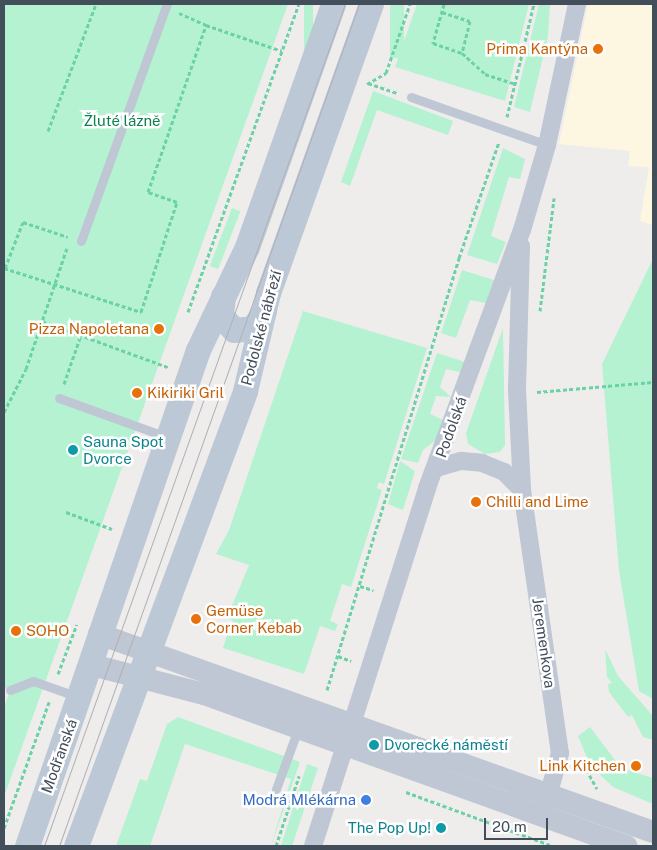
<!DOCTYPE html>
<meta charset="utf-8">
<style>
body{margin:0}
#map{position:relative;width:657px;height:850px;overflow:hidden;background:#efecec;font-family:"Public Sans",sans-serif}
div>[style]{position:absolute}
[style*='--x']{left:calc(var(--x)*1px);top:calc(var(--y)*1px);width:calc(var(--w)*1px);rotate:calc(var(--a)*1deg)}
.commercial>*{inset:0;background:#fdf7e2}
.green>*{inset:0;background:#b5f2d1;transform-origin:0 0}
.path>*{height:3px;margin-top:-1.5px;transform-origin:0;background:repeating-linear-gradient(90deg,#6bd2a6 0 4px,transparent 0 6.5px)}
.service>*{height:9px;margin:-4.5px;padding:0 4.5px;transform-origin:4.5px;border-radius:4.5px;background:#bec7d3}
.minor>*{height:18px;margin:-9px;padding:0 9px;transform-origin:9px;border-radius:9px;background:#bec7d3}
.tertiary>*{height:22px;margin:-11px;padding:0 11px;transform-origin:11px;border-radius:11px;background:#bec7d3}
.secondary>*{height:25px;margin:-12.5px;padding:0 12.5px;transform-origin:12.5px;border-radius:12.5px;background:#bdc8d7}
.tram>*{height:1px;margin:-0.5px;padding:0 0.5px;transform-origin:0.5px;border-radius:0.5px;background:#aeb1b7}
.dots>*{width:14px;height:14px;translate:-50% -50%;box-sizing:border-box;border:2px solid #fff;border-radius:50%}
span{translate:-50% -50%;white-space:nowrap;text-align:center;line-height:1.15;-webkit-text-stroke:5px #fff;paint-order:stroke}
.food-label{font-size:15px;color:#c56008}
.right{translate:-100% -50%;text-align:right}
.left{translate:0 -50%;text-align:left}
.park-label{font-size:15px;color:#0f8150}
.street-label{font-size:15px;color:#434e5b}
.culture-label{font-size:15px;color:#0d838f}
.shop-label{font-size:15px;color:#366cbe}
.frame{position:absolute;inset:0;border:5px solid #434e5b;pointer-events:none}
.scale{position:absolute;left:484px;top:818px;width:64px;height:22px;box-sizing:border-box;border:2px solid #434e5b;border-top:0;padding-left:6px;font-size:15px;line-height:18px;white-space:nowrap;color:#434e5b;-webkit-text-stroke:4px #fff;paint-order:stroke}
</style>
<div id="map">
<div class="commercial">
<i style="clip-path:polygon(588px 4px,653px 4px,653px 225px,640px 221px,649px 167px,628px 166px,630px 151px,559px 144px)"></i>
</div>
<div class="green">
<i style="clip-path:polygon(4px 4px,288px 4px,4px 797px,4px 708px,10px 690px,4px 688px)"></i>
<i style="left:304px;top:4px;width:9px;height:70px"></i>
<i style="left:390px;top:4px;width:14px;height:54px"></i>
<i style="clip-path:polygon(417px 4px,529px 4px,505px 101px,395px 67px)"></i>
<i style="clip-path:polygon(539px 4px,550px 4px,548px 36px,530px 112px,514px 107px)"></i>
<i style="clip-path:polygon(373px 91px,453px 121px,448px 135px,377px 110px,350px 186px,341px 182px)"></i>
<i style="clip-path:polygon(503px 148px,525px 159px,520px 179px,509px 177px,491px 236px,506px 242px,497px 264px,467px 255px)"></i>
<i style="left:232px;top:208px;width:9px;height:62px;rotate:21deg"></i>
<i style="clip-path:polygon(653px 259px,653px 699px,639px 691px,619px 571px,602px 364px)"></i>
<i style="clip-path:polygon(462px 270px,494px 280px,486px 303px,470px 300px,456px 338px,441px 333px)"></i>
<i style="clip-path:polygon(303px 311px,427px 348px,384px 484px,379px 482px,377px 488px,382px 490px,351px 587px,342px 584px,330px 621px,338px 624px,335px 631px,320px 626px,304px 674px,223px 648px,232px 620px,227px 618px,249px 565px,216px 554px,229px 530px)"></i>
<i style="clip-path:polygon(503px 328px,505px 445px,500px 452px,485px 454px,468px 444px,466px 433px)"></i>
<i style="clip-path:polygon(437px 353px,465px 362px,464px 373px,446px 369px,440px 387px,451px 397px,436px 396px,430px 414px,445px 421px,440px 437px,423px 450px,418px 463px,401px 459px)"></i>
<i style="clip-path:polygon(400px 461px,415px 471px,403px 510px,388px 504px)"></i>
<i style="clip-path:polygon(605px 649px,618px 676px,653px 716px,653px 740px,643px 737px,632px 715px,628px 717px,609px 692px,608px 684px,612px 683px,607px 677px)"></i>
<i style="clip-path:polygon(178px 717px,300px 762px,271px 846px,291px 779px,185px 744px,150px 846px,116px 846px,140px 779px,147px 781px,167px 724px)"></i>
<i style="clip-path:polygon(590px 727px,621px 768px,653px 778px,653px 804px,613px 787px,590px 765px,578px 736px)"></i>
<i style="clip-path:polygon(307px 764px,318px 768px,292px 846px,281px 846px)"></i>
</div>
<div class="path">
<i style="--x:444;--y:4;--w:41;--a:105.8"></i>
<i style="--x:433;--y:43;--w:31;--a:19"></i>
<i style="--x:462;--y:53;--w:31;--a:42"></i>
<i style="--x:485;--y:74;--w:33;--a:18"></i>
<i style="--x:442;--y:12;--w:29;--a:18"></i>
<i style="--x:470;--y:21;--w:33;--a:104"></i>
<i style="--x:179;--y:13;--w:30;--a:24"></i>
<i style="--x:368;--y:83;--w:31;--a:19"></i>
<i style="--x:367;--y:84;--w:22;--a:-30"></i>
<i style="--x:386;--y:73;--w:73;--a:-70.8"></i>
<i style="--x:507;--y:117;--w:116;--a:-76.6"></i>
<i style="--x:48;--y:131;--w:136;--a:-69.3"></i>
<i style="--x:4;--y:268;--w:144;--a:17.8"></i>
<i style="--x:141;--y:312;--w:116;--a:-71.9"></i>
<i style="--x:177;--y:202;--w:31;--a:-161"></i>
<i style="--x:148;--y:192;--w:177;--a:-70.8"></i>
<i style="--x:206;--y:25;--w:80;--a:18.9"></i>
<i style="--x:5;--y:268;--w:49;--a:-68.6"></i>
<i style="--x:23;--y:222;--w:47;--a:18.4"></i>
<i style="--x:540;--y:311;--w:114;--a:-82.9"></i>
<i style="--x:188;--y:312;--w:327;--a:-70.2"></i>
<i style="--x:42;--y:321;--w:134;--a:20.1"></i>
<i style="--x:64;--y:384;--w:52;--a:-70.9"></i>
<i style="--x:537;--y:392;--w:116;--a:-4.9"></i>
<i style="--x:4;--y:412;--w:48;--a:-62.9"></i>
<i style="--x:26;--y:369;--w:128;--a:-71.3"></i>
<i style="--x:66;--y:512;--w:49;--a:20.3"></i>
<i style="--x:360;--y:586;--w:14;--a:17"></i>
<i style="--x:338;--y:656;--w:14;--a:21"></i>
<i style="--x:58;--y:674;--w:53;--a:-69.2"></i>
<i style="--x:327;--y:690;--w:452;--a:-73"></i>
<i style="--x:459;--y:258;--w:123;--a:-71"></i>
<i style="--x:580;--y:758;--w:35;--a:61"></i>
<i style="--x:406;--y:792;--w:157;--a:20.2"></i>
<i style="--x:4;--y:828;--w:134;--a:-70.3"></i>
<i style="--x:276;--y:846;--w:74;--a:-71.8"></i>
</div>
<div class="service">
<i style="--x:411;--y:97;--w:144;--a:19.4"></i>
<i style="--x:81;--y:241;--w:252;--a:-70.1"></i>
<i style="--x:59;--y:398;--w:115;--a:19.9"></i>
<i style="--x:10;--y:690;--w:25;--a:-21"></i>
<i style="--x:33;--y:681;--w:46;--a:19.2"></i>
<i style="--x:276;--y:789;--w:64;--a:-69.9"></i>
</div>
<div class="minor">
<i style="--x:521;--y:246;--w:144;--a:91.6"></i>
<i style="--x:517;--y:390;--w:100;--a:87.1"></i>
<i style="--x:522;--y:490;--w:266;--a:81.8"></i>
<i style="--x:560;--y:753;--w:56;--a:105.5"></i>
<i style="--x:436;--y:468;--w:26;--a:-16"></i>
<i style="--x:461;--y:461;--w:21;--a:5"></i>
<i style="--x:482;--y:463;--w:24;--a:22"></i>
<i style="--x:504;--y:472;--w:25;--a:45"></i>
<i style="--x:313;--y:846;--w:376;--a:-72.3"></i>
<i style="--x:427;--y:488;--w:275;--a:-69.8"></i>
<i style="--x:522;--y:230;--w:89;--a:-73.6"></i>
<i style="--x:547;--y:145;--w:144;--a:-78"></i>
</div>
<div class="tertiary">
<i style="--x:99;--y:634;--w:588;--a:19.67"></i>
<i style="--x:92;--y:665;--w:116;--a:14.5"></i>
<i style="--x:204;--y:694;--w:449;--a:19.8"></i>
</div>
<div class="secondary">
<i style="--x:223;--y:296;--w:20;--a:96"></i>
<i style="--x:221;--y:316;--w:19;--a:47"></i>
<i style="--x:234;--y:330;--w:19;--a:-6"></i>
<i style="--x:253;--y:328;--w:20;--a:-57"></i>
<i style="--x:27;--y:846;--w:525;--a:-70.98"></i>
<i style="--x:198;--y:350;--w:114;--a:-64.6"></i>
<i style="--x:247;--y:247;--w:258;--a:-70.5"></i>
<i style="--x:76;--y:846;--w:485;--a:-69.6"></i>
<i style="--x:245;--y:391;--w:101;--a:-76.8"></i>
<i style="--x:268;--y:293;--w:307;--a:-70.4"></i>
</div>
<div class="tram">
<i style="--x:44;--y:846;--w:894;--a:-70.33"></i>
<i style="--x:59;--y:846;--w:894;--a:-70.39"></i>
</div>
<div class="dots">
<i style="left:598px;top:49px;background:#e8710a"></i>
<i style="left:159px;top:329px;background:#e8710a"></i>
<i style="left:137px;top:393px;background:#e8710a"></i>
<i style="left:73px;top:450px;background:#0f9aa8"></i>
<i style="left:476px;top:502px;background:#e8710a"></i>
<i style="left:196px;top:619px;background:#e8710a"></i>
<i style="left:16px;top:631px;background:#e8710a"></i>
<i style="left:374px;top:745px;background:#0f9aa8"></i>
<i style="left:636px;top:766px;background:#e8710a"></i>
<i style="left:366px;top:800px;background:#3f7fe0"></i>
<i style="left:441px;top:828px;background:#0f9aa8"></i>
</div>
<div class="food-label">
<span class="right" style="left:588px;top:49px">Prima Kantýna</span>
<span class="right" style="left:149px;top:329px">Pizza Napoletana</span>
<span class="left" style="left:147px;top:393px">Kikiriki Gril</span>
<span class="left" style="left:486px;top:502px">Chilli and Lime</span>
<span class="left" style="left:206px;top:619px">Gemüse<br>Corner Kebab</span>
<span class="left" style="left:26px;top:631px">SOHO</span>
<span class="right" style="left:626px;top:766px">Link Kitchen</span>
</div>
<div class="park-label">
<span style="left:122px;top:121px">Žluté lázně</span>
</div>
<div class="street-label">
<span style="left:261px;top:328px;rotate:-75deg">Podolské nábřeží</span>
<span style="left:451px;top:427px;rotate:-70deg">Podolská</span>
<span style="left:544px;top:643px;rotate:82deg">Jeremenkova</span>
<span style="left:59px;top:756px;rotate:-70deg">Modřanská</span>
</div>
<div class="culture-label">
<span class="left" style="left:83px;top:450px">Sauna Spot<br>Dvorce</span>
<span class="left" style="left:384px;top:745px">Dvorecké náměstí</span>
<span class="right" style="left:431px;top:828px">The Pop Up!</span>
</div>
<div class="shop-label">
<span class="right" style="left:356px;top:800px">Modrá Mlékárna</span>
</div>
<div class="frame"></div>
<div class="scale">20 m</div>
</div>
